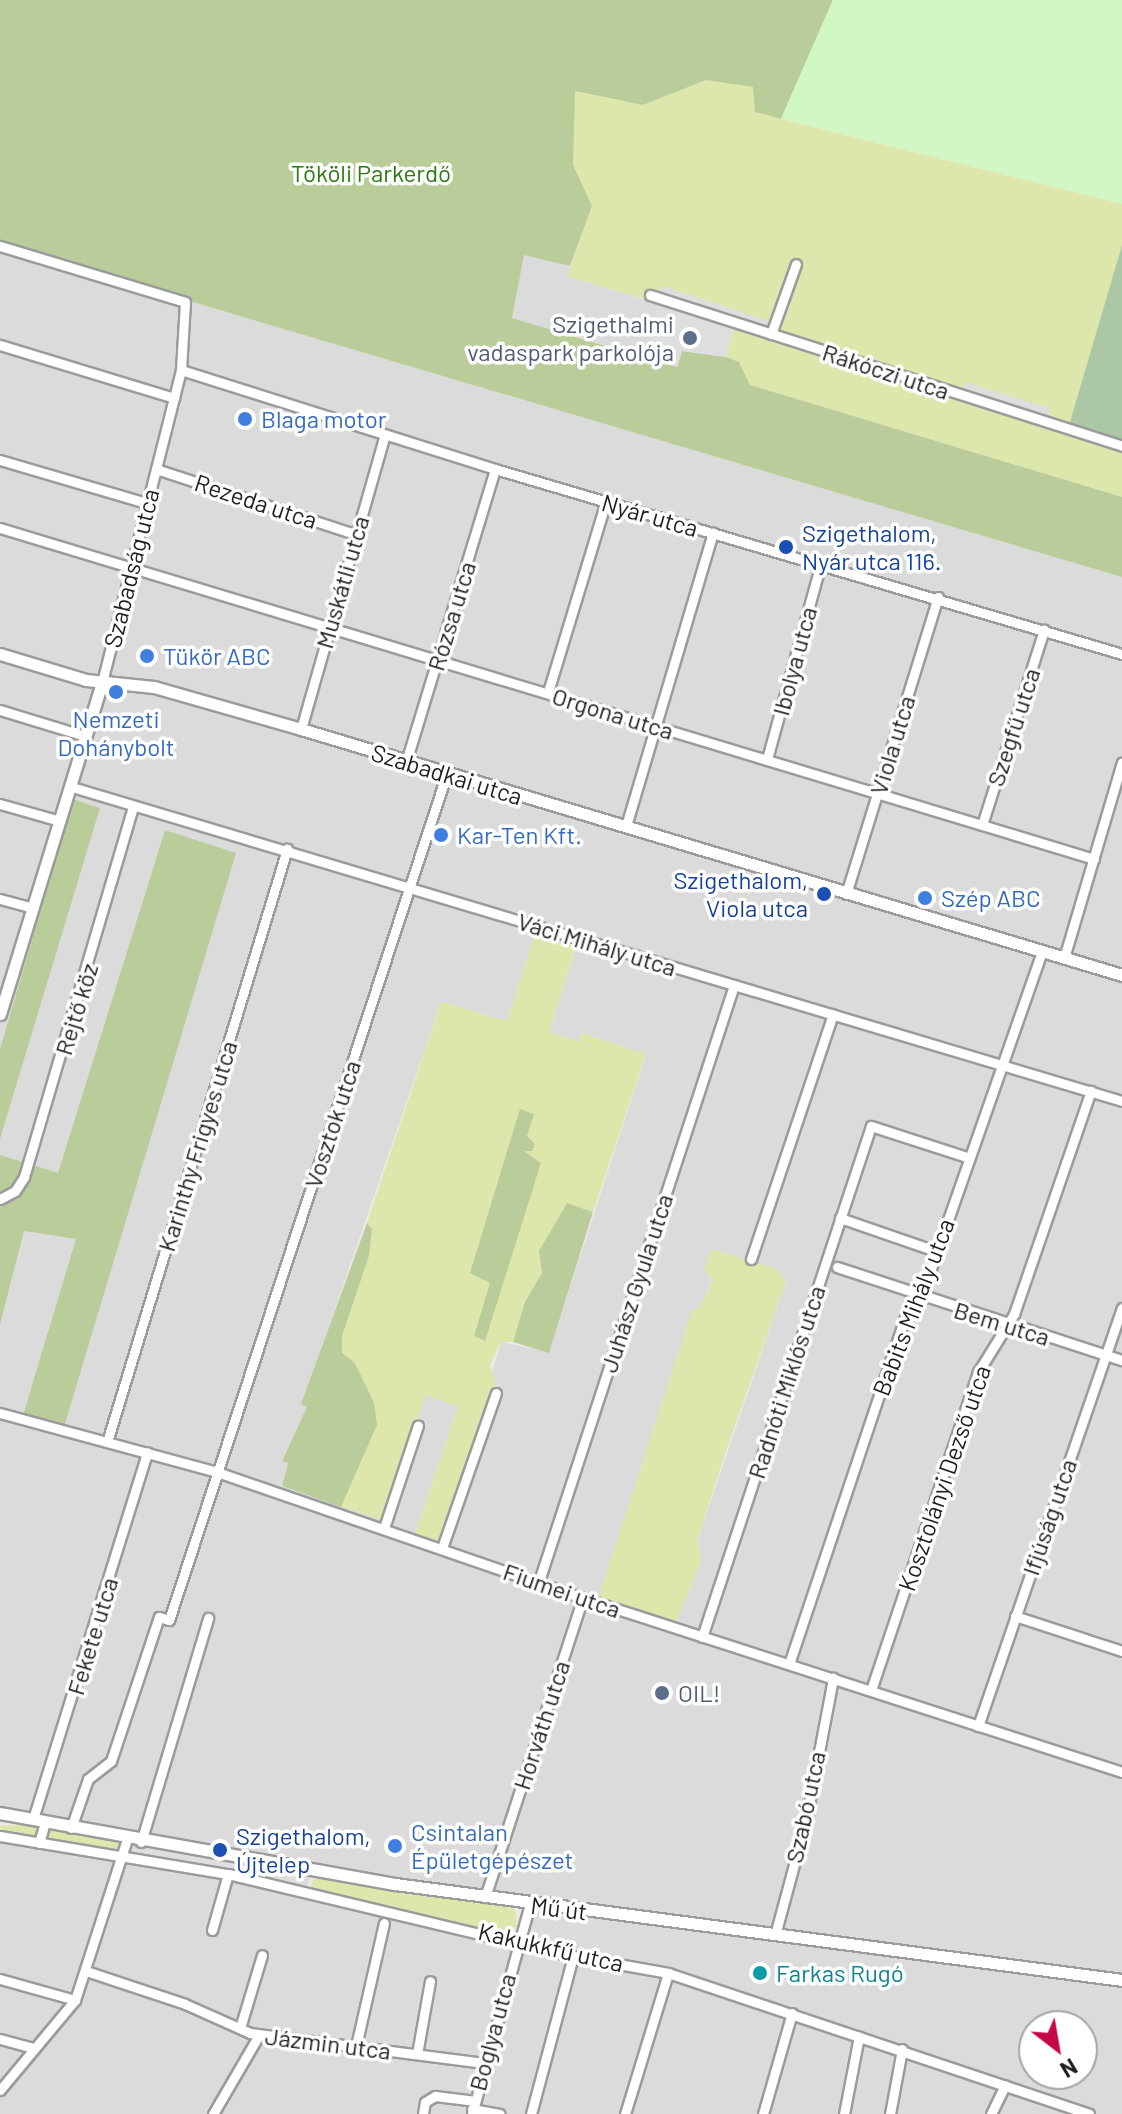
<!DOCTYPE html>
<meta charset="utf-8">
<style>
body{margin:0}
#map{position:relative;width:1122px;height:2114px;overflow:hidden;background:#efe8e4;font-family:Barlow,sans-serif}
div>[style]{position:absolute}
[style*='--x']{left:calc(var(--x)*1px);top:calc(var(--y)*1px);width:calc(var(--w)*1px);rotate:calc(var(--a)*1deg)}
.residential>*{inset:0;background:#dcdbdb}
.grass>*{inset:0;background:#dde7ac}
.forest>*{inset:0;background:#bacc9a}
.cemetery>*{inset:0;background:#acc7a6}
.park>*{inset:0;background:#d0f7c2}
.parking>*{inset:0;background:#dedede;transform-origin:0 0}
.roads{filter:drop-shadow(2px 0 #9b9b9b) drop-shadow(-2px 0 #9b9b9b) drop-shadow(0 2px #9b9b9b) drop-shadow(0 -2px #9b9b9b)}
.minor>*{height:9px;margin:-4.5px;padding:0 4.5px;transform-origin:4.5px;border-radius:4.5px;background:#fff}
.tertiary>*{height:11px;margin:-5.5px;padding:0 5.5px;transform-origin:5.5px;border-radius:5.5px;background:#fff}
.dots>*{width:22px;height:22px;translate:-50% -50%;box-sizing:border-box;border:4px solid #fff;border-radius:50%}
span{translate:-50% -50%;white-space:nowrap;text-align:center;line-height:1.15;-webkit-text-stroke:7px #fff;paint-order:stroke}
.park-label{font-size:24px;color:#2a780f}
.service-label{font-size:24px;color:#4e5e75}
.right{translate:-100% -50%;text-align:right}
.left{translate:0 -50%;text-align:left}
.street-label{font-size:24px;color:#1e1e1e}
.shop-label{font-size:24px;color:#366cbe}
.transit-label{font-size:24px;color:#164399}
.culture-label{font-size:24px;color:#0d838f}
.north{position:absolute;left:1018px;top:2010px;width:80px;height:80px;box-sizing:border-box;background:#fff;border:2px solid #a5a5a5;border-radius:50%;rotate:149deg;font-size:22px;font-weight:700;line-height:32px;text-align:center;color:#1e1e1e}
.north::after{content:'';display:block;margin:auto;width:28px;height:36px;background:#c40746;clip-path:polygon(50% 0,100% 100%,50% 72%,0 100%)}
</style>
<div id="map">
<div class="residential">
<i style="clip-path:polygon(evenodd,0 245px,1122px 577px,1122px 2114px,0 2114px,0 1836px,228px 1874px,517px 1939px,530px 1905px,0 1813px,0 1325px,24px 1231px,77px 1239px,23px 1414px,64px 1427px,165px 830px,58px 1174px,0 1155px,0 1139px,99px 808px,73px 799px,0 1049px,0 245px,536px 931px,577px 945px,549px 1032px,579px 1042px,582px 1033px,646px 1055px,549px 1352px,501px 1342px,442px 1542px,415px 1532px,458px 1407px,425px 1394px,383px 1520px,282px 1486px,288px 1462px,282px 1460px,308px 1407px,302px 1404px,441px 1002px,507px 1021px,536px 931px,0 245px,713px 1279px,786px 1281px,698px 1539px,701px 1561px,675px 1624px,699px 1308px,713px 1279px,0 245px,1034px 2026px,1082px 2026px,1082px 2074px,1034px 2074px,1034px 2026px)"></i>
<i style="clip-path:polygon(524px 254px,570px 266px,568px 276px,659px 304px,643px 356px,512px 318px)"></i>
</div>
<div class="grass">
<i style="clip-path:polygon(706px 80px,754px 87px,756px 113px,1122px 204px,1122px 245px,1069px 429px,1122px 444px,1122px 497px,750px 385px,739px 362px,726px 357px,734px 326px,567px 276px,592px 206px,573px 165px,574px 91px,643px 105px)"></i>
<i style="clip-path:polygon(evenodd,536px 931px,577px 944px,549px 1032px,579px 1042px,582px 1033px,646px 1054px,593px 1212px,567px 1203px,540px 1250px,542px 1273px,525px 1302px,513px 1342px,501px 1342px,490px 1365px,496px 1386px,442px 1542px,415px 1533px,458px 1407px,426px 1395px,383px 1520px,341px 1507px,377px 1425px,342px 1353px,342px 1336px,369px 1256px,372px 1229px,367px 1223px,441px 1002px,507px 1021px,536px 931px,527px 1136px,524px 1151px,541px 1163px,484px 1341px,474px 1336px,491px 1283px,470px 1272px,527px 1136px)"></i>
<i style="clip-path:polygon(711px 1249px,777px 1269px,786px 1281px,724px 1457px,698px 1539px,701px 1561px,675px 1625px,599px 1596px,692px 1310px,699px 1308px,713px 1280px,704px 1269px)"></i>
<i style="clip-path:polygon(48px 1823px,127px 1839px,122px 1858px,0 1836px,0 1826px)"></i>
<i style="clip-path:polygon(321px 1878px,515px 1908px,517px 1926px,513px 1931px,477px 1927px,310px 1889px,313px 1880px)"></i>
</div>
<div class="forest">
<i style="clip-path:polygon(0 0,833px 0,781px 119px,755px 112px,753px 87px,706px 80px,643px 105px,575px 91px,573px 165px,592px 206px,570px 266px,524px 255px,512px 318px,677px 367px,682px 351px,726px 357px,739px 362px,750px 385px,1122px 497px,1122px 577px,0 245px)"></i>
<i style="clip-path:polygon(73px 799px,100px 808px,0 1139px,0 1049px)"></i>
<i style="clip-path:polygon(165px 830px,236px 853px,64px 1427px,23px 1415px,76px 1239px,24px 1231px,0 1325px,0 1155px,58px 1173px)"></i>
<i style="clip-path:polygon(520px 1109px,534px 1114px,527px 1136px,535px 1144px,532px 1151px,524px 1151px,541px 1163px,485px 1341px,474px 1336px,490px 1283px,470px 1273px)"></i>
<i style="clip-path:polygon(567px 1203px,593px 1212px,549px 1353px,513px 1342px,525px 1302px,542px 1273px,539px 1251px)"></i>
<i style="clip-path:polygon(367px 1223px,372px 1229px,369px 1256px,342px 1336px,342px 1353px,355px 1363px,374px 1403px,377px 1425px,341px 1507px,282px 1486px,288px 1463px,282px 1461px,307px 1407px,301px 1404px)"></i>
</div>
<div class="cemetery">
<i style="clip-path:polygon(1122px 245px,1122px 444px,1068px 429px)"></i>
</div>
<div class="park">
<i style="clip-path:polygon(833px 0,1122px 0,1122px 204px,781px 119px)"></i>
</div>
<div class="parking">
<i style="left:662px;top:286px;width:116px;height:9px;rotate:18deg"></i>
<i style="clip-path:polygon(659px 304px,734px 326px,726px 357px,682px 351px,677px 367px,643px 356px)"></i>
<i style="left:965px;top:382px;width:89px;height:14px;rotate:17deg"></i>
<i style="clip-path:polygon(127px 1839px,312px 1871px,304px 1897px,228px 1874px,122px 1858px)"></i>
</div>
<div class="roads">
<div class="minor">
<i style="--x:0;--y:246;--w:193;--a:16.8"></i>
<i style="--x:185;--y:302;--w:68;--a:93.4"></i>
<i style="--x:181;--y:370;--w:319;--a:104.2"></i>
<i style="--x:650;--y:295;--w:496;--a:17.7"></i>
<i style="--x:771;--y:334;--w:74;--a:-70.3"></i>
<i style="--x:0;--y:345;--w:182;--a:16.9"></i>
<i style="--x:181;--y:370;--w:329;--a:17.5"></i>
<i style="--x:495;--y:469;--w:654;--a:16.44"></i>
<i style="--x:0;--y:460;--w:152;--a:16.4"></i>
<i style="--x:156;--y:469;--w:209;--a:18.1"></i>
<i style="--x:0;--y:528;--w:1143;--a:16.83"></i>
<i style="--x:548;--y:692;--w:200;--a:-73.1"></i>
<i style="--x:0;--y:710;--w:89;--a:17"></i>
<i style="--x:301;--y:729;--w:306;--a:-74.1"></i>
<i style="--x:767;--y:759;--w:203;--a:-74.6"></i>
<i style="--x:406;--y:762;--w:306;--a:-73.1"></i>
<i style="--x:72;--y:787;--w:1096;--a:16.65"></i>
<i style="--x:0;--y:804;--w:62;--a:15.8"></i>
<i style="--x:982;--y:825;--w:205;--a:-72.4"></i>
<i style="--x:626;--y:826;--w:306;--a:-73.5"></i>
<i style="--x:846;--y:894;--w:311;--a:-72.8"></i>
<i style="--x:0;--y:899;--w:34;--a:15"></i>
<i style="--x:1064;--y:958;--w:204;--a:-73.5"></i>
<i style="--x:0;--y:1199;--w:17;--a:-28"></i>
<i style="--x:15;--y:1191;--w:17;--a:-57"></i>
<i style="--x:24;--y:1177;--w:386;--a:-73.6"></i>
<i style="--x:840;--y:1218;--w:102;--a:19"></i>
<i style="--x:751;--y:1259;--w:258;--a:-71.5"></i>
<i style="--x:837;--y:1267;--w:300;--a:18.1"></i>
<i style="--x:0;--y:1413;--w:222;--a:15.2"></i>
<i style="--x:214;--y:1471;--w:390;--a:19"></i>
<i style="--x:583;--y:1598;--w:566;--a:17.89"></i>
<i style="--x:107;--y:1442;--w:620;--a:-73.11"></i>
<i style="--x:384;--y:1528;--w:108;--a:-71.7"></i>
<i style="--x:442;--y:1548;--w:164;--a:-70.8"></i>
<i style="--x:539;--y:1581;--w:627;--a:-71.88"></i>
<i style="--x:1015;--y:1616;--w:113;--a:18.1"></i>
<i style="--x:702;--y:1637;--w:538;--a:-71.7"></i>
<i style="--x:871;--y:1126;--w:101;--a:17.9"></i>
<i style="--x:789;--y:1664;--w:384;--a:-71.5"></i>
<i style="--x:911;--y:1300;--w:13;--a:-29"></i>
<i style="--x:922;--y:1294;--w:363;--a:-70.7"></i>
<i style="--x:871;--y:1690;--w:336;--a:-71.4"></i>
<i style="--x:978;--y:1372;--w:68;--a:-58.2"></i>
<i style="--x:1014;--y:1314;--w:236;--a:-71"></i>
<i style="--x:978;--y:1726;--w:442;--a:-71"></i>
<i style="--x:33;--y:1819;--w:384;--a:-72.7"></i>
<i style="--x:71;--y:1828;--w:52;--a:-70.9"></i>
<i style="--x:88;--y:1779;--w:29;--a:-38"></i>
<i style="--x:111;--y:1761;--w:152;--a:-71.6"></i>
<i style="--x:159;--y:1617;--w:10;--a:17"></i>
<i style="--x:169;--y:1620;--w:888;--a:-71.83"></i>
<i style="--x:0;--y:1836;--w:231;--a:9.5"></i>
<i style="--x:228;--y:1874;--w:355;--a:13.4"></i>
<i style="--x:573;--y:1956;--w:97;--a:10.1"></i>
<i style="--x:668;--y:1973;--w:444;--a:18.5"></i>
<i style="--x:141;--y:1842;--w:234;--a:-73.3"></i>
<i style="--x:39;--y:1843;--w:22;--a:-74"></i>
<i style="--x:485;--y:1897;--w:315;--a:-71.9"></i>
<i style="--x:212;--y:1930;--w:58;--a:-74.1"></i>
<i style="--x:775;--y:1935;--w:119;--a:-74.9"></i>
<i style="--x:806;--y:1820;--w:145;--a:-79.2"></i>
<i style="--x:86;--y:1971;--w:104;--a:18.4"></i>
<i style="--x:185;--y:2004;--w:71;--a:24"></i>
<i style="--x:250;--y:2033;--w:236;--a:7.3"></i>
<i style="--x:0;--y:1979;--w:78;--a:15.6"></i>
<i style="--x:240;--y:2028;--w:76;--a:-73.2"></i>
<i style="--x:0;--y:2039;--w:35;--a:15"></i>
<i style="--x:356;--y:2046;--w:126;--a:-77.2"></i>
<i style="--x:417;--y:2054;--w:74;--a:-79.9"></i>
<i style="--x:0;--y:2090;--w:117;--a:-50.2"></i>
<i style="--x:75;--y:2000;--w:169;--a:-72.1"></i>
<i style="--x:472;--y:2109;--w:28;--a:10"></i>
<i style="--x:213;--y:2114;--w:91;--a:-59.8"></i>
<i style="--x:423;--y:2114;--w:12;--a:-81"></i>
<i style="--x:425;--y:2102;--w:12;--a:-31"></i>
<i style="--x:435;--y:2096;--w:39;--a:7"></i>
<i style="--x:472;--y:2114;--w:218;--a:-74.6"></i>
<i style="--x:531;--y:2114;--w:163;--a:-75.1"></i>
<i style="--x:625;--y:2114;--w:147;--a:-73"></i>
<i style="--x:763;--y:2114;--w:105;--a:-74"></i>
<i style="--x:844;--y:2114;--w:79;--a:-79.1"></i>
<i style="--x:890;--y:2114;--w:66;--a:-79.5"></i>
<i style="--x:991;--y:2114;--w:32;--a:-64"></i>
</div>
<div class="tertiary">
<i style="--x:0;--y:654;--w:90;--a:16.8"></i>
<i style="--x:86;--y:680;--w:68;--a:5.9"></i>
<i style="--x:154;--y:687;--w:153;--a:15.9"></i>
<i style="--x:301;--y:729;--w:857;--a:16.68"></i>
<i style="--x:0;--y:1014;--w:350;--a:-72.9"></i>
<i style="--x:0;--y:1813;--w:401;--a:10.2"></i>
<i style="--x:395;--y:1884;--w:733;--a:7.52"></i>
</div>
</div>
<div class="dots">
<i style="left:690px;top:338px;background:#5c6f8a"></i>
<i style="left:245px;top:419px;background:#3f7fe0"></i>
<i style="left:786px;top:547px;background:#1a4fb4"></i>
<i style="left:147px;top:656px;background:#3f7fe0"></i>
<i style="left:116px;top:692px;background:#3f7fe0"></i>
<i style="left:441px;top:835px;background:#3f7fe0"></i>
<i style="left:824px;top:894px;background:#1a4fb4"></i>
<i style="left:925px;top:898px;background:#3f7fe0"></i>
<i style="left:662px;top:1693px;background:#5c6f8a"></i>
<i style="left:395px;top:1846px;background:#3f7fe0"></i>
<i style="left:220px;top:1850px;background:#1a4fb4"></i>
<i style="left:760px;top:1973px;background:#0f9aa8"></i>
</div>
<div class="park-label">
<span style="left:371px;top:173px">Tököli Parkerdő</span>
</div>
<div class="service-label">
<span class="right" style="left:674px;top:338px">Szigethalmi<br>vadaspark parkolója</span>
<span class="left" style="left:678px;top:1693px">OIL!</span>
</div>
<div class="street-label">
<span style="left:886px;top:371px;rotate:18deg">Rákóczi utca</span>
<span style="left:256px;top:501px;rotate:18deg">Rezeda utca</span>
<span style="left:650px;top:515px;rotate:16deg">Nyár utca</span>
<span style="left:131px;top:568px;rotate:-76deg">Szabadság utca</span>
<span style="left:342px;top:582px;rotate:-74deg">Muskátli utca</span>
<span style="left:451px;top:616px;rotate:-73deg">Rózsa utca</span>
<span style="left:794px;top:661px;rotate:-75deg">Ibolya utca</span>
<span style="left:613px;top:713px;rotate:17deg">Orgona utca</span>
<span style="left:1013px;top:727px;rotate:-72deg">Szegfű utca</span>
<span style="left:892px;top:745px;rotate:-73deg">Viola utca</span>
<span style="left:447px;top:774px;rotate:17deg">Szabadkai utca</span>
<span style="left:597px;top:944px;rotate:17deg">Váci Mihály utca</span>
<span style="left:76px;top:1009px;rotate:-73deg">Rejtő köz</span>
<span style="left:332px;top:1124px;rotate:-72deg">Vosztok utca</span>
<span style="left:197px;top:1146px;rotate:-73deg">Karinthy Frigyes utca</span>
<span style="left:636px;top:1283px;rotate:-72deg">Juhász Gyula utca</span>
<span style="left:913px;top:1307px;rotate:-69deg">Babits Mihály utca</span>
<span style="left:1002px;top:1323px;rotate:17deg">Bem utca</span>
<span style="left:786px;top:1382px;rotate:-72deg">Radnóti Miklós utca</span>
<span style="left:944px;top:1478px;rotate:-71deg">Kosztolányi Dezső utca</span>
<span style="left:1049px;top:1517px;rotate:-71deg">Ifjúság utca</span>
<span style="left:562px;top:1590px;rotate:19deg">Fiumei utca</span>
<span style="left:92px;top:1636px;rotate:-73deg">Fekete utca</span>
<span style="left:541px;top:1725px;rotate:-72deg">Horváth utca</span>
<span style="left:805px;top:1807px;rotate:-78deg">Szabó utca</span>
<span style="left:559px;top:1908px;rotate:7deg">Mű út</span>
<span style="left:551px;top:1947px;rotate:13deg">Kakukkfű utca</span>
<span style="left:492px;top:2032px;rotate:-75deg">Boglya utca</span>
<span style="left:328px;top:2043px;rotate:7deg">Jázmin utca</span>
</div>
<div class="shop-label">
<span class="left" style="left:261px;top:419px">Blaga motor</span>
<span class="left" style="left:163px;top:656px">Tükör ABC</span>
<span style="left:116px;top:733px">Nemzeti<br>Dohánybolt</span>
<span class="left" style="left:457px;top:835px">Kar-Ten Kft.</span>
<span class="left" style="left:941px;top:898px">Szép ABC</span>
<span class="left" style="left:411px;top:1846px">Csintalan<br>Épületgépészet</span>
</div>
<div class="transit-label">
<span class="left" style="left:802px;top:547px">Szigethalom,<br>Nyár utca 116.</span>
<span class="right" style="left:808px;top:894px">Szigethalom,<br>Viola utca</span>
<span class="left" style="left:236px;top:1850px">Szigethalom,<br>Újtelep</span>
</div>
<div class="culture-label">
<span class="left" style="left:776px;top:1973px">Farkas Rugó</span>
</div>
<div class="north">N</div>
</div>
